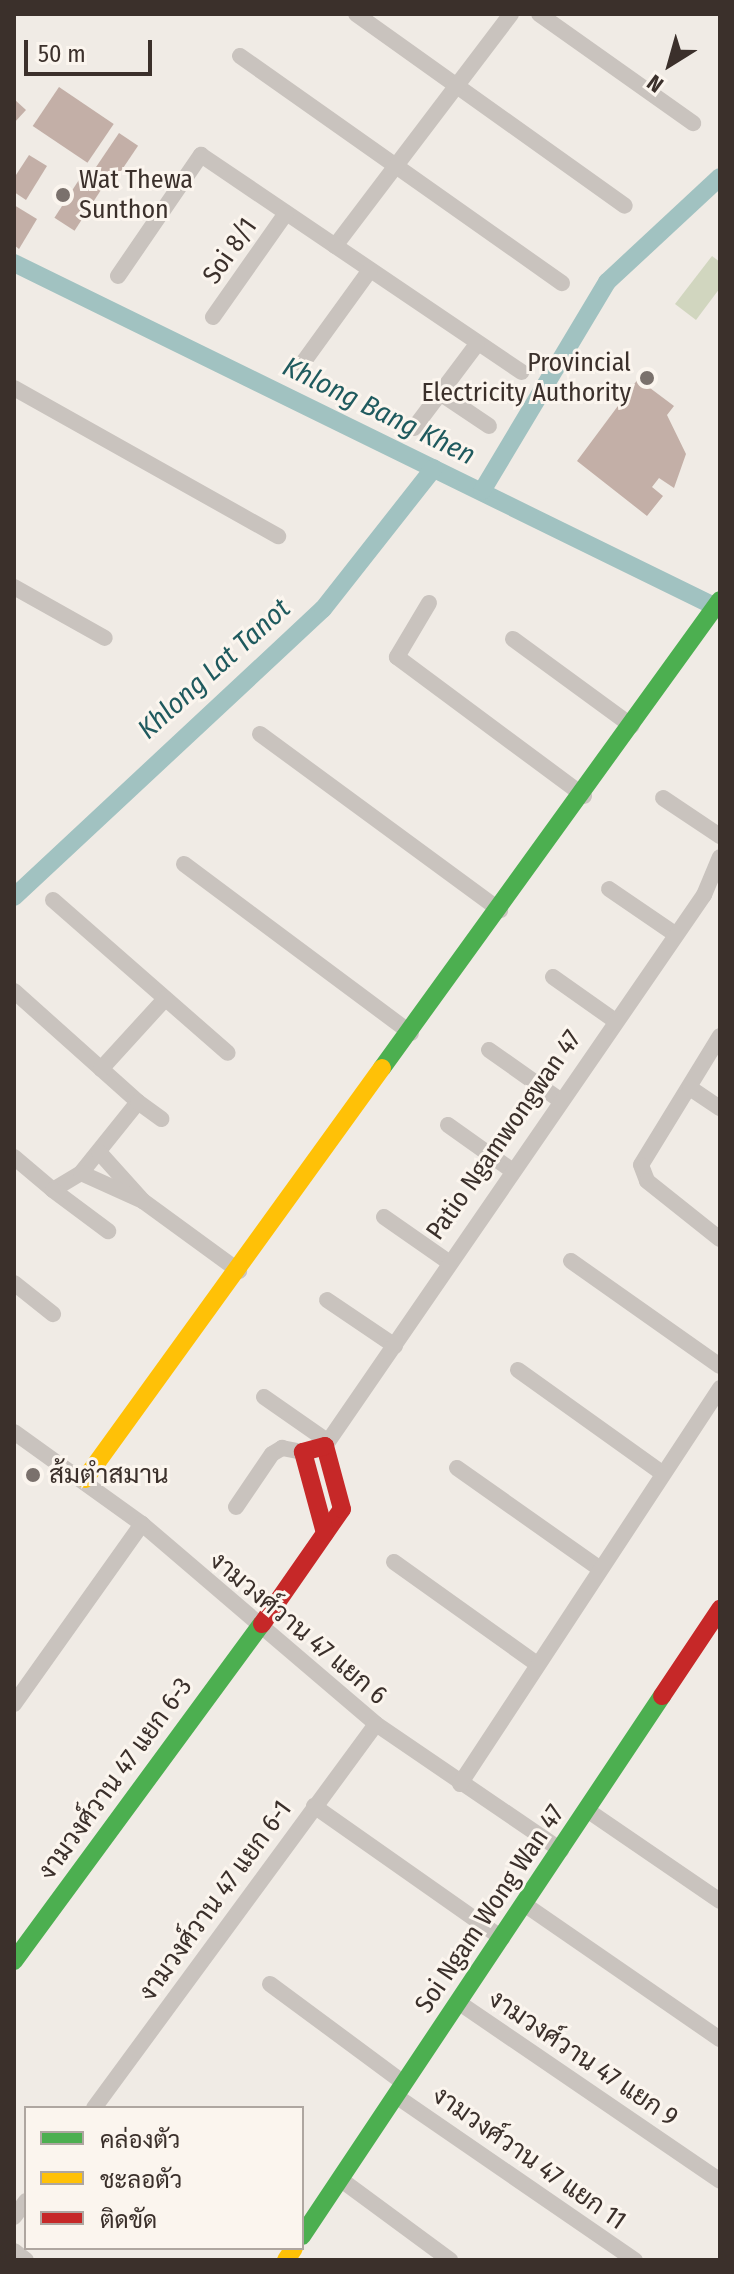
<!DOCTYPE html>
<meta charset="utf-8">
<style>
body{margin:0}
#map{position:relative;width:734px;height:2274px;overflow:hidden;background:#f0ebe5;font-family:"Fira Sans Condensed",Sarabun,sans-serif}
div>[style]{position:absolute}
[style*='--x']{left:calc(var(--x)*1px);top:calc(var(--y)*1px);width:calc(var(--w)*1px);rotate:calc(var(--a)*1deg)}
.green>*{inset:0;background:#d1d6bf}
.canal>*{height:18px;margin:-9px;padding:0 9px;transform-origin:9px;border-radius:9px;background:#a1c2c1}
.building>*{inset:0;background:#c3afa7;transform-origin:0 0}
.street>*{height:16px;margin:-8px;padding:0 8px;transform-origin:8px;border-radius:8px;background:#c9c3be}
.fast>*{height:18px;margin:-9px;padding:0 9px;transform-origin:9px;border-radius:9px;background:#4caf50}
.slow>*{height:18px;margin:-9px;padding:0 9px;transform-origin:9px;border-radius:9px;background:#ffc107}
.jam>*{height:18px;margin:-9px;padding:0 9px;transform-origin:9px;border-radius:9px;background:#c62828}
.dots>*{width:22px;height:22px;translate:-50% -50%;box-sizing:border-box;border:4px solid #fbf5ee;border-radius:50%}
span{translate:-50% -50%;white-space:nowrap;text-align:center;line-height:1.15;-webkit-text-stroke:6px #fbf5ee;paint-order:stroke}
.poi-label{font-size:26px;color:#3b302b}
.left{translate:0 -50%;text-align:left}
.right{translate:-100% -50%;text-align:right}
.street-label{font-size:26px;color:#3b302b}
.water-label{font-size:28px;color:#1f5a5e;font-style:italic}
.frame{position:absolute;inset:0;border:16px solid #3b302b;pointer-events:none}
.legend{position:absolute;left:24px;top:2106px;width:280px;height:144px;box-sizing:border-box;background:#fbf5ee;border:2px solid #aea6a0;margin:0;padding:10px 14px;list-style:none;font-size:24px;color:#3b302b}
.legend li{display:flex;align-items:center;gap:16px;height:40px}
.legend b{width:40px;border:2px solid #aea6a0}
.north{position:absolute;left:630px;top:24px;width:80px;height:80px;-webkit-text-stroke:6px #fbf5ee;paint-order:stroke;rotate:217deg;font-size:22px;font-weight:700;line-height:32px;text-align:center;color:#3b302b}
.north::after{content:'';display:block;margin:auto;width:28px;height:36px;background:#3b302b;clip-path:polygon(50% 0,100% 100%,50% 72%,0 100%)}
.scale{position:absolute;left:24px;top:40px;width:128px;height:36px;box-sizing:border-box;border:4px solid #3b302b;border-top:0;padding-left:10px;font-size:24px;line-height:28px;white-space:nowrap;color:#3b302b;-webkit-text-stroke:6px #fbf5ee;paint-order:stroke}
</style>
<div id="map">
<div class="green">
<i style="clip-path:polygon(712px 256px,720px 262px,720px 288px,696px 320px,675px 304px)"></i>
</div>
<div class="canal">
<i style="--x:14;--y:263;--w:786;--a:26.11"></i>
<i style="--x:482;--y:491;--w:244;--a:-59.1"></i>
<i style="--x:607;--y:282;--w:154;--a:-42.9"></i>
<i style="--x:14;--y:897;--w:422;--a:-43"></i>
<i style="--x:323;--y:609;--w:179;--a:-51.8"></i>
</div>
<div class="building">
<i style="left:59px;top:87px;width:66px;height:47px;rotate:34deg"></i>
<i style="clip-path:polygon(14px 99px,26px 110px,14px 123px)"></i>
<i style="left:119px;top:133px;width:23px;height:44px;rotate:34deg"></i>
<i style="clip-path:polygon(29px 155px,47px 166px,26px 200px,14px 192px,14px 178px)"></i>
<i style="left:86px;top:169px;width:24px;height:58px;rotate:33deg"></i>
<i style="clip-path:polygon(14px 205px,37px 219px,19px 249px,14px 245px)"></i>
<i style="clip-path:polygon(638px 379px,674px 406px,667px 415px,686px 454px,674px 488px,659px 478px,652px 487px,663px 496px,647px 516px,577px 461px)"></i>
</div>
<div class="street">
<i style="--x:356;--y:14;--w:330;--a:35.5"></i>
<i style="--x:539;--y:14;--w:189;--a:35.3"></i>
<i style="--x:240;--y:56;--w:394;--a:35.2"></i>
<i style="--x:335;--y:246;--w:291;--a:-52.8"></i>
<i style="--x:118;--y:276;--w:147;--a:-55.6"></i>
<i style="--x:201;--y:155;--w:387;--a:34.1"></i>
<i style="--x:213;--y:317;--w:127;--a:-54.9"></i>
<i style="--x:302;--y:364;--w:116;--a:-54.1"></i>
<i style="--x:14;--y:388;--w:303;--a:29.3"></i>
<i style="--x:440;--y:393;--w:59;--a:34"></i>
<i style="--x:414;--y:428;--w:105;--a:-53.1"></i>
<i style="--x:14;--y:587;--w:104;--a:29.3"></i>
<i style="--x:429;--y:603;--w:63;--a:120.7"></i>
<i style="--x:397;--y:657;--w:233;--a:36.6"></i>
<i style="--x:513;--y:639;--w:147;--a:36.2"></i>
<i style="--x:260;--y:734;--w:298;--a:36.3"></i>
<i style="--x:663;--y:798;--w:69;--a:33.7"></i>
<i style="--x:184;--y:864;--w:283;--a:36.7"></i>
<i style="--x:609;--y:889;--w:80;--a:34.3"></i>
<i style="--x:53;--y:900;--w:232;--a:41.2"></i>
<i style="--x:553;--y:977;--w:75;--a:35.2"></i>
<i style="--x:14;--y:991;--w:166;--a:41.8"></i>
<i style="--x:138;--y:1102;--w:91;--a:128.8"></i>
<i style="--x:81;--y:1173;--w:33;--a:149"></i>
<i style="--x:53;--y:1190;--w:51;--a:-139.8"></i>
<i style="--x:720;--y:1036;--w:151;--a:121.5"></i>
<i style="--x:641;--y:1165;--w:17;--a:69"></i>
<i style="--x:647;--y:1181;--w:93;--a:38.5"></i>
<i style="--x:489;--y:1050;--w:83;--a:35.2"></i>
<i style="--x:101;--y:1069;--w:95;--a:-47.6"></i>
<i style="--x:690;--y:1088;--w:36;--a:34"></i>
<i style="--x:138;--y:1102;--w:29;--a:36"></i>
<i style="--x:448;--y:1125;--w:76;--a:35.4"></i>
<i style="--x:99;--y:1152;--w:66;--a:48.1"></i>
<i style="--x:143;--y:1201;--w:119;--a:36.1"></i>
<i style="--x:81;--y:1173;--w:68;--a:24.3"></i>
<i style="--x:53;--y:1190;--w:69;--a:36.7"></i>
<i style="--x:384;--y:1217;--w:77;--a:34.9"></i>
<i style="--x:571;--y:1261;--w:182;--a:35.2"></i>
<i style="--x:14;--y:1283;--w:50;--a:38.5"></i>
<i style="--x:327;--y:1300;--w:82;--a:34.1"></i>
<i style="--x:518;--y:1370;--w:178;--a:35.6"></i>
<i style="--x:264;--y:1397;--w:77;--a:34.9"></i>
<i style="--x:14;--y:1432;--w:158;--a:35.7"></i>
<i style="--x:142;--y:1524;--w:308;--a:40.5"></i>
<i style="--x:376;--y:1724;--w:224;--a:34.3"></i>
<i style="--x:325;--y:1446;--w:669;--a:-55.48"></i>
<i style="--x:704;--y:895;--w:41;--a:-67.2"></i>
<i style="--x:457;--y:1468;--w:175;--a:35.2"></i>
<i style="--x:236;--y:1507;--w:64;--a:-55.8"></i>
<i style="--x:272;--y:1454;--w:12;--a:-31"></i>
<i style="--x:282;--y:1448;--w:21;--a:11"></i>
<i style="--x:394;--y:1562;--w:176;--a:35.5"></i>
<i style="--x:14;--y:1704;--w:221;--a:-54.6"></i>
<i style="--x:460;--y:1784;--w:474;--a:-56.7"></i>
<i style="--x:314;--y:1806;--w:230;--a:35.1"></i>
<i style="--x:587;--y:1810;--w:161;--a:34.4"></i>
<i style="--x:524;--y:1904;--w:238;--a:34.6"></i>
<i style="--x:270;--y:1984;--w:167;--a:36.5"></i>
<i style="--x:458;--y:2002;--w:317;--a:34.3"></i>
<i style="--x:396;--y:2096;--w:290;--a:34.5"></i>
<i style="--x:94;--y:2108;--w:476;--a:-53.7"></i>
<i style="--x:340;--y:2179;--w:137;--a:36.4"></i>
<i style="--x:14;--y:2217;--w:20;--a:-53"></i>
<i style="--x:14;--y:2251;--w:15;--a:37"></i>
</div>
<div class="fast">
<i style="--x:382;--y:1068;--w:577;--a:-54.16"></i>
<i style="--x:14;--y:1961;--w:418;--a:-53.7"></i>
<i style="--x:302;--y:2236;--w:649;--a:-56.31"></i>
</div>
<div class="slow">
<i style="--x:85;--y:1479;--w:507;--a:-54.15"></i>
<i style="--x:286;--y:2260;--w:14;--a:-56"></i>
</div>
<div class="jam">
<i style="--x:262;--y:1624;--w:140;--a:-55.2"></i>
<i style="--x:342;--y:1509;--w:65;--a:-105.1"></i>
<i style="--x:325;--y:1446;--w:23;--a:165"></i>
<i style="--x:303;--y:1452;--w:84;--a:74.8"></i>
<i style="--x:662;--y:1696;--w:105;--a:-56.3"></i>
</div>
<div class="dots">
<i style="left:63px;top:195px;background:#7a716c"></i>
<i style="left:647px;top:378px;background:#7a716c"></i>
<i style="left:33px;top:1475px;background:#7a716c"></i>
</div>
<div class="poi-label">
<span class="left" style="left:79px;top:195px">Wat Thewa<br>Sunthon</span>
<span class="right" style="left:631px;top:378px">Provincial<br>Electricity Authority</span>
<span class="left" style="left:49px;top:1475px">ส้มตำสมาน</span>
</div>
<div class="street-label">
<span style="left:230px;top:251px;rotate:-55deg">Soi 8/1</span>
<span style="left:504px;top:1135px;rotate:-55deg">Patio Ngamwongwan 47</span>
<span style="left:298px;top:1628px;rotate:40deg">งามวงศ์วาน 47 แยก 6</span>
<span style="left:115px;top:1779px;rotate:-54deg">งามวงศ์วาน 47 แยก 6-3</span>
<span style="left:215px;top:1901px;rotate:-54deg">งามวงศ์วาน 47 แยก 6-1</span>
<span style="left:490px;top:1909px;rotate:-56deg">Soi Ngam Wong Wan 47</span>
<span style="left:583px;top:2058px;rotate:34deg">งามวงศ์วาน 47 แยก 9</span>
<span style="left:529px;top:2158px;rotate:35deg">งามวงศ์วาน 47 แยก 11</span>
</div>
<div class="water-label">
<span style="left:379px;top:411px;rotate:26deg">Khlong Bang Khen</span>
<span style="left:214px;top:669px;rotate:-42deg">Khlong Lat Tanot</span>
</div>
<div class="frame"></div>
<ul class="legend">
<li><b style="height:10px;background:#4caf50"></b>คล่องตัว</li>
<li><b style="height:10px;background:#ffc107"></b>ชะลอตัว</li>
<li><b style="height:10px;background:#c62828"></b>ติดขัด</li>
</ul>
<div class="north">N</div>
<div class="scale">50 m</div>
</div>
